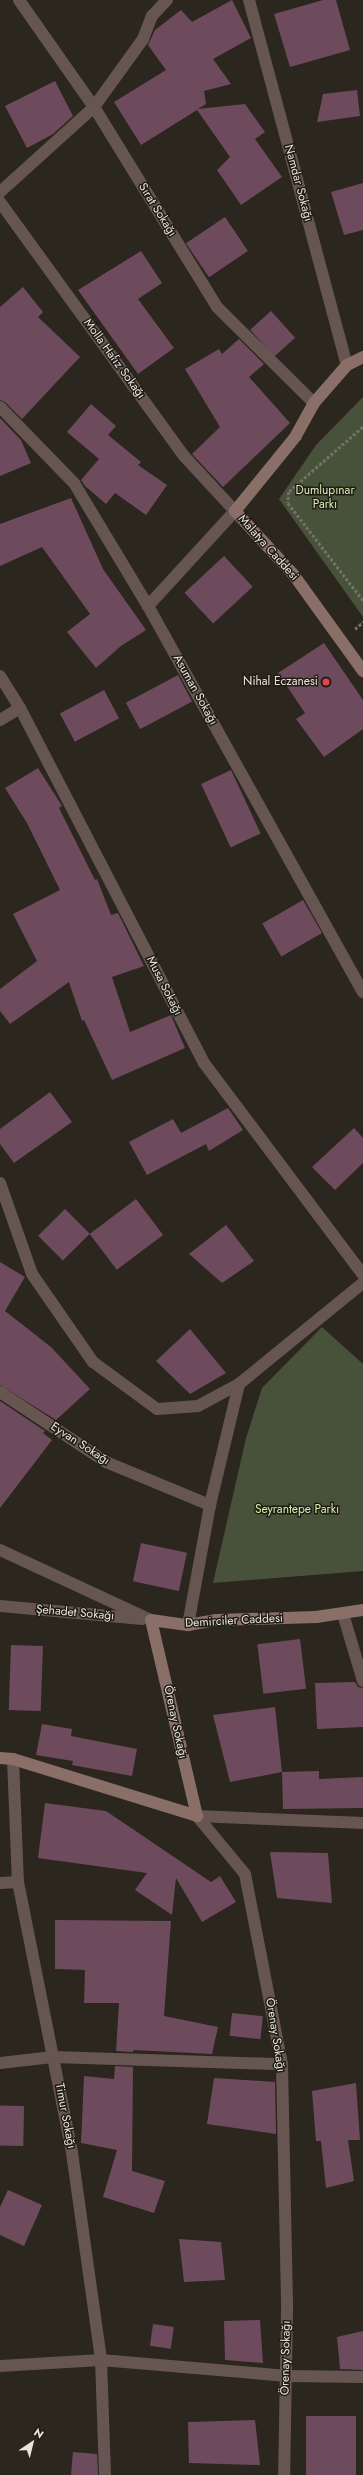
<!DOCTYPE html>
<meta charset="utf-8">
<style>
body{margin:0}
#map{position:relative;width:363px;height:2475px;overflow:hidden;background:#2b261e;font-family:Jost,sans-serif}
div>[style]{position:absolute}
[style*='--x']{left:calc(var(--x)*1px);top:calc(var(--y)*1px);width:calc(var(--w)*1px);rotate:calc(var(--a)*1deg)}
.green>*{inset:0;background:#48513a}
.building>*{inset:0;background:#6e4b5c;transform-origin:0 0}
.path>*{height:2.5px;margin-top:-1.25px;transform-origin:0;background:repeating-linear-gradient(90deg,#747069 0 3px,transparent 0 5px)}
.street>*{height:12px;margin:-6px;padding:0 6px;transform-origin:6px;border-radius:6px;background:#675551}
.secondary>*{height:12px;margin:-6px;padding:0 6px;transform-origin:6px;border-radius:6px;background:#8a6f68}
.dots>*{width:11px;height:11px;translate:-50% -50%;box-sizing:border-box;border:2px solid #211d15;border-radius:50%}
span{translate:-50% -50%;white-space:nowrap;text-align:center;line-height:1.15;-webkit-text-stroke:3px #211d15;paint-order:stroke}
.street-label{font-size:12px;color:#e8e5e0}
.park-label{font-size:12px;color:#d4ebae}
.poi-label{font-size:12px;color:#e8e5e0}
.right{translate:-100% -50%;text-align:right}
.north{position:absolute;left:12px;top:2423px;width:40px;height:40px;-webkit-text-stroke:3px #211d15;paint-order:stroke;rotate:35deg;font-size:11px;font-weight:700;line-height:16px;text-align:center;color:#e8e5e0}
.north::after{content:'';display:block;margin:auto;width:14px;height:18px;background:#e8e5e0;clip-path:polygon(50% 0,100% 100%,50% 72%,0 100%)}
</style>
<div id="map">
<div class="green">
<i style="clip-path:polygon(363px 397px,363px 617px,279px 499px,316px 445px)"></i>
<i style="clip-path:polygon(322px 1327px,363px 1364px,363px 1571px,213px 1583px,246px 1438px,262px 1388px)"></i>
</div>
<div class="building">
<i style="clip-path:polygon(232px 0,251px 38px,213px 59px,231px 84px,204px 91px,206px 104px,198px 109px,245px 104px,265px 132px,255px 139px,282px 177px,241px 205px,217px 170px,230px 157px,197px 110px,141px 145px,114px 102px,166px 70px,148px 45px,155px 30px,181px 10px,192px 22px)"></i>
<i style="clip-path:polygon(323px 0,336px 0,350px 50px,290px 67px,274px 14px)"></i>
<i style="clip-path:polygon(55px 81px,73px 116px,53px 134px,27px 148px,5px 106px)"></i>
<i style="clip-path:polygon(357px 90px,360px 116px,317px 122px,323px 94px)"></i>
<i style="clip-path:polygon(363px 183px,363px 230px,344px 235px,331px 192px)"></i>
<i style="left:225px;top:217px;width:41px;height:47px;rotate:56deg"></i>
<i style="clip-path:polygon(141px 251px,162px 283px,138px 299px,174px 348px,138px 374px,78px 290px)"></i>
<i style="clip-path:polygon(23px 287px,43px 312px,38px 317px,80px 357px,22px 419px,5px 402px,0 400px,0 307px)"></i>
<i style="left:271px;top:311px;width:36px;height:28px;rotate:48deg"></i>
<i style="clip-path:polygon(239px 339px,264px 364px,249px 377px,290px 423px,223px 487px,192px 454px,220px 427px,185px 369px,219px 349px,222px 354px)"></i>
<i style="clip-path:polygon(91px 404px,116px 426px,108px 435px,141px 462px,138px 465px,167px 485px,146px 515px,115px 493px,106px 504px,85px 486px,81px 480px,99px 459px,67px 432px)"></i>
<i style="clip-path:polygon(0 418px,21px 440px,31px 463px,0 476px)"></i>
<i style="clip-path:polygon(71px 498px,103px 569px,146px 630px,121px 646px,96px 668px,67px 632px,90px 614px,42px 547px,0 566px,0 524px)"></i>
<i style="left:224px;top:556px;width:42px;height:54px;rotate:47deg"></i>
<i style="clip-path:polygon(324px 643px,363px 700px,363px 729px,324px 757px,296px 719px,305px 713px,278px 673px)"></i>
<i style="left:178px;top:675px;width:30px;height:59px;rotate:62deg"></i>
<i style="left:104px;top:690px;width:32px;height:50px;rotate:62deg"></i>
<i style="clip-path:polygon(38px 768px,62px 806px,59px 808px,95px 880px,97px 879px,111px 915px,118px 913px,144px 966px,112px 977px,130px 1032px,171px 1015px,185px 1048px,112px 1080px,84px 1020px,82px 1021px,69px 982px,10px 1024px,0 1011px,0 989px,37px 961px,13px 914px,60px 890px,27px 823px,5px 788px)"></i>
<i style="left:231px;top:770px;width:70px;height:33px;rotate:65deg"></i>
<i style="left:303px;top:900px;width:38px;height:47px;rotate:60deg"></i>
<i style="clip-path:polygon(50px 1092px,72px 1122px,14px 1163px,0 1144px,0 1129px)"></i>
<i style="clip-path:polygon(228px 1108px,243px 1130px,209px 1151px,206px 1144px,147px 1175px,129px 1142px,173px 1119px,181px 1133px)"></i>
<i style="clip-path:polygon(354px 1128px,363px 1138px,363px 1163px,335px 1190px,312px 1167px)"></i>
<i style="left:136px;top:1199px;width:45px;height:58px;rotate:53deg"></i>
<i style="left:65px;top:1209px;width:35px;height:38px;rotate:45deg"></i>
<i style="clip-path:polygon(226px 1225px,254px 1261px,222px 1283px,189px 1254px)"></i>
<i style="clip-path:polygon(0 1262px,25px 1277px,5px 1311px,51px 1347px,90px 1389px,56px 1420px,0 1385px)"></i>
<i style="clip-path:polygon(190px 1329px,226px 1373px,190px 1394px,156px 1361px)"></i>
<i style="clip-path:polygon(0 1401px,45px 1431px,43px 1433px,52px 1440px,0 1508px)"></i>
<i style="left:141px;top:1543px;width:47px;height:39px;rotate:12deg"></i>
<i style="left:300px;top:1639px;width:50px;height:43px;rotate:83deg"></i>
<i style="left:11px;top:1645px;width:32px;height:65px;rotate:2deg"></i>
<i style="clip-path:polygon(355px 1682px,358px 1687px,363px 1688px,363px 1727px,317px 1729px,315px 1683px)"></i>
<i style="clip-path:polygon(275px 1707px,282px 1772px,230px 1782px,213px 1715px)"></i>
<i style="clip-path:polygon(42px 1724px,72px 1729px,71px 1736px,137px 1749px,132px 1776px,72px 1765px,73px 1761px,36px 1755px)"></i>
<i style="clip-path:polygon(319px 1771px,319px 1779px,363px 1777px,363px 1808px,283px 1809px,282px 1772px)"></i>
<i style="clip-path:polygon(45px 1803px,106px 1811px,211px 1882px,220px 1876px,236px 1902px,202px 1922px,176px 1878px,172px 1915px,135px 1890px,147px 1873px,38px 1858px)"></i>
<i style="clip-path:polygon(270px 1852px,328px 1853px,332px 1903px,277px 1898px)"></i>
<i style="clip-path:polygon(55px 1920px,171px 1921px,164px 2016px,218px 2027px,212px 2054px,133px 2050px,133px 2052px,116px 2051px,119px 2003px,84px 2003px,85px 1970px,55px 1969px)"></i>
<i style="left:232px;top:2013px;width:31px;height:23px;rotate:6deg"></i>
<i style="clip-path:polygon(115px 2066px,133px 2067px,132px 2171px,165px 2181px,154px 2213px,103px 2197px,117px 2150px,81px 2143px,84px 2076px,114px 2079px)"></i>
<i style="clip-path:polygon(214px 2078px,275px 2082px,276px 2134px,207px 2124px)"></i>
<i style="clip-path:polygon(356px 2083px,360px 2140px,348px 2140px,354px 2181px,326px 2188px,321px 2141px,316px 2141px,312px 2091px)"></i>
<i style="left:24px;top:2106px;width:40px;height:24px;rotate:91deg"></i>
<i style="clip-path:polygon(8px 2190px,42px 2205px,24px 2246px,0 2235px,0 2207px)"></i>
<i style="clip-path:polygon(179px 2239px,221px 2242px,225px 2280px,184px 2282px)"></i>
<i style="clip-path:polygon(260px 2320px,263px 2363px,225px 2360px,224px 2321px)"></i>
<i style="left:153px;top:2324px;width:21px;height:22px;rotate:8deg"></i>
<i style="clip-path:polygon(363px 2331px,363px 2370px,340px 2369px,337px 2337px)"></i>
<i style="left:306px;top:2416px;width:50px;height:59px"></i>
<i style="clip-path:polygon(255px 2420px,260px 2465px,189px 2463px,188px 2422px)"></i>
<i style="clip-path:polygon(73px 2452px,97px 2454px,98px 2475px,71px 2475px)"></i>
</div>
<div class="path">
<i style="--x:363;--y:427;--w:98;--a:138.7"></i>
<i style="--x:289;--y:492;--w:11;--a:95"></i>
<i style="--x:288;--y:503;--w:123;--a:52.3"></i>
<i style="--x:355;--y:629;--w:11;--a:-41"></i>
</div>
<div class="street">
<i style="--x:19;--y:0;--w:131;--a:55"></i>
<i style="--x:94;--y:107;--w:235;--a:58.4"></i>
<i style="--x:217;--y:307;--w:136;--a:44.7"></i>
<i style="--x:249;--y:0;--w:378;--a:75"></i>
<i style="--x:0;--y:192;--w:127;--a:-42.1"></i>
<i style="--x:94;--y:107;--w:84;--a:-54.2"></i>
<i style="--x:143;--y:39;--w:25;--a:-69"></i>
<i style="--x:152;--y:16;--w:22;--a:-47"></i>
<i style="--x:0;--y:202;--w:314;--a:54.1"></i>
<i style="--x:184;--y:456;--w:75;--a:47.2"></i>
<i style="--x:235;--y:511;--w:129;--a:132.5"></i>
<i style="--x:0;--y:407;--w:106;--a:45.8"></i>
<i style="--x:74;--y:483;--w:144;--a:59"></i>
<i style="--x:148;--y:606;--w:442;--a:60.9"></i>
<i style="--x:0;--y:676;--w:38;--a:58"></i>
<i style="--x:20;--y:708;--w:400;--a:62.6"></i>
<i style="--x:204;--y:1063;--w:265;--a:53.1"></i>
<i style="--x:0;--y:720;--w:23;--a:-31"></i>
<i style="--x:0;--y:1183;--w:96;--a:70.6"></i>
<i style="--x:32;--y:1274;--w:107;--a:55.3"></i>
<i style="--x:93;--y:1362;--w:79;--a:36.3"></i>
<i style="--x:157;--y:1409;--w:41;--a:-4.2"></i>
<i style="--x:198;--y:1406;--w:47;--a:-28.2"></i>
<i style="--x:239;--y:1384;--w:160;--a:-39.2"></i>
<i style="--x:0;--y:1392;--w:127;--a:33.4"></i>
<i style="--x:106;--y:1462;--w:113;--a:22.5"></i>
<i style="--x:0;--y:1550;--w:166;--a:24.9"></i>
<i style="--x:0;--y:1606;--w:143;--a:5.2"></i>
<i style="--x:343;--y:1614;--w:70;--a:73.4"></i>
<i style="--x:188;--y:1625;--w:122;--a:-79.6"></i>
<i style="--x:210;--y:1505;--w:124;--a:-76.5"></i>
<i style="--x:13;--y:1759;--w:123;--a:87.7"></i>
<i style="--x:18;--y:1882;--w:276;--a:78.7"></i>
<i style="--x:72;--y:2153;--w:209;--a:82"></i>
<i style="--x:101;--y:2360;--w:115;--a:88"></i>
<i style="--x:197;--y:1816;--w:75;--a:50.4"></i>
<i style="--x:245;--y:1874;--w:194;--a:79"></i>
<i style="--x:282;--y:2064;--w:247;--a:88.8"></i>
<i style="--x:287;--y:2311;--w:164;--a:91"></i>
<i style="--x:197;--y:1816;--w:166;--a:2.4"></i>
<i style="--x:0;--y:1883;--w:18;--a:-3"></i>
<i style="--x:0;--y:2063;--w:53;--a:-6.5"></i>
<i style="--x:53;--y:2057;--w:229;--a:1.8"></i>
<i style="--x:0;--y:2366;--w:101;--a:-3.4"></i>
<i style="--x:101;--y:2360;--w:187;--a:4.9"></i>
<i style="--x:287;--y:2376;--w:76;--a:0.8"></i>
</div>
<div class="secondary">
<i style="--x:363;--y:357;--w:18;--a:153"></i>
<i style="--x:347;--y:365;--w:50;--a:131"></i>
<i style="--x:314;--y:403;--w:38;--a:119"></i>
<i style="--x:296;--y:436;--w:97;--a:129.1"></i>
<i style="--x:235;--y:511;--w:86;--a:47.4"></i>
<i style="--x:293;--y:574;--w:120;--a:54.2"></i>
<i style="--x:0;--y:1758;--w:13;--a:4"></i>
<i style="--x:13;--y:1759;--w:193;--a:17.2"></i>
<i style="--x:197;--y:1816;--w:201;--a:-103.2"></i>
<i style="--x:151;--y:1620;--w:37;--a:8"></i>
<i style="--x:188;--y:1625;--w:29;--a:-10"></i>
<i style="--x:217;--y:1620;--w:99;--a:-1.7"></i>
<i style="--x:316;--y:1617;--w:48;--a:-8.5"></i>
</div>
<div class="dots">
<i style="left:326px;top:682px;background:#e0444e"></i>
</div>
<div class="street-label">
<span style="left:298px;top:183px;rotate:75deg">Namdar Sokağı</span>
<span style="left:157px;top:210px;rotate:58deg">Sırat Sokağı</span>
<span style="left:114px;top:359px;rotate:54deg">Molla Hafız Sokağı</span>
<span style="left:268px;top:548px;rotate:48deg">Malatya Caddesi</span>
<span style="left:195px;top:690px;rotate:61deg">Asuman Sokağı</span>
<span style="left:164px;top:986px;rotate:63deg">Musa Sokağı</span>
<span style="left:80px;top:1444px;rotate:33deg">Eyvan Sokağı</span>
<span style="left:75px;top:1613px;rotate:5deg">Şehadet Sokağı</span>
<span style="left:234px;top:1621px;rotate:-3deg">Demirciler Caddesi</span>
<span style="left:175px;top:1722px;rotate:78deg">Örenay Sokağı</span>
<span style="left:275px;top:2035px;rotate:81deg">Örenay Sokağı</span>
<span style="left:65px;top:2116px;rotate:79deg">Timur Sokağı</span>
<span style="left:286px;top:2358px;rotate:-89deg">Örenay Sokağı</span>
</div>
<div class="park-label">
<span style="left:325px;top:498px">Dumlupınar<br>Parkı</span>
<span style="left:297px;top:1510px">Seyrantepe Parkı</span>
</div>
<div class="poi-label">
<span class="right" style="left:318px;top:682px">Nihal Eczanesi</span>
</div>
<div class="north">N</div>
</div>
